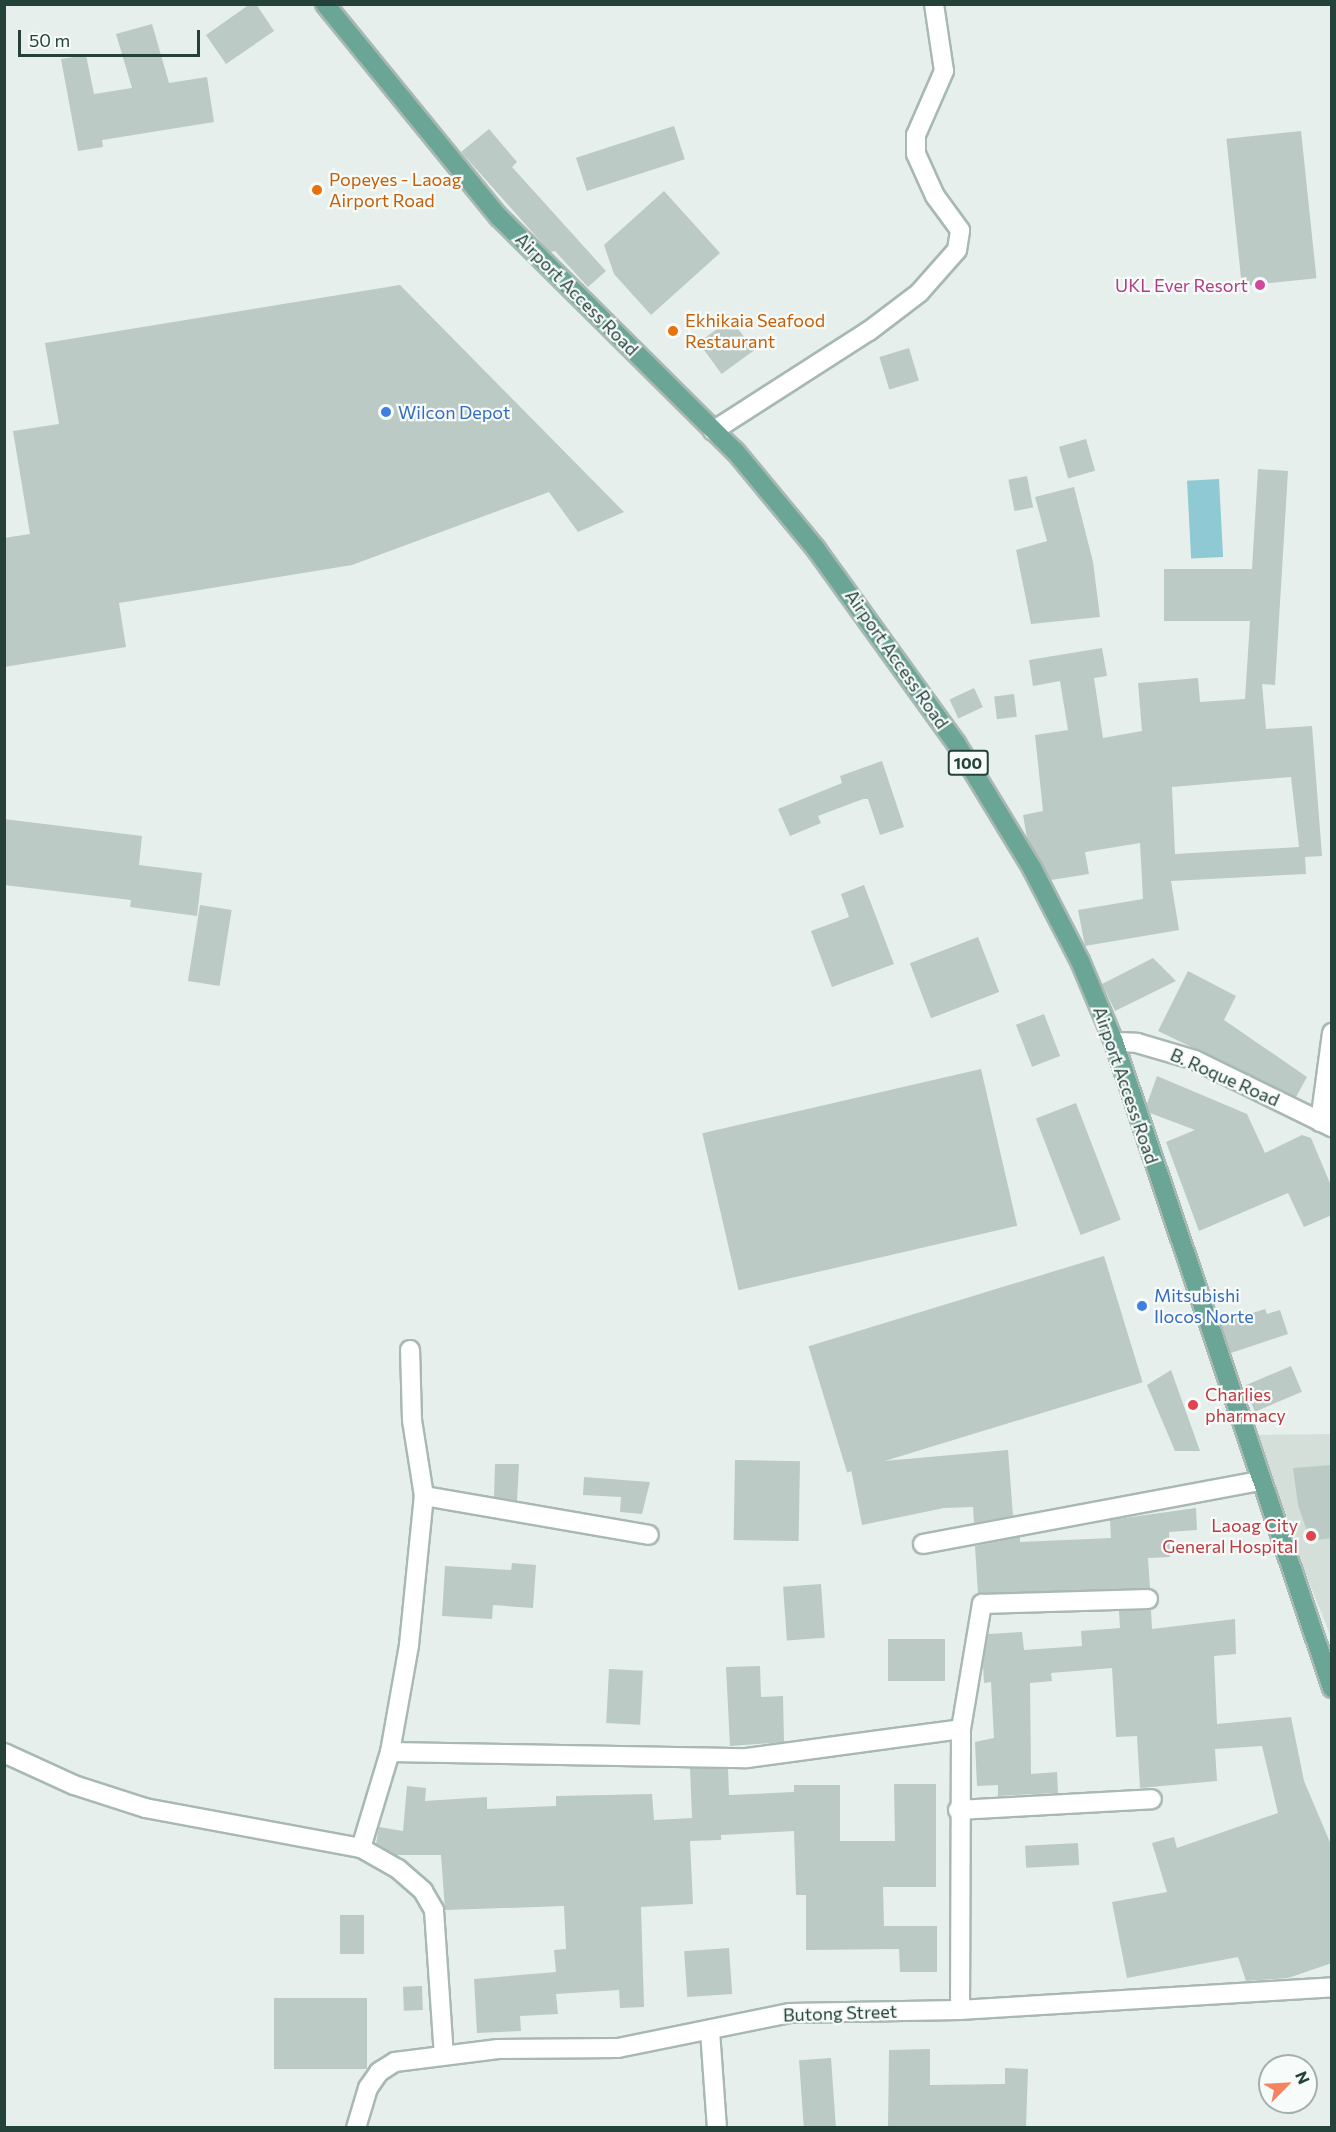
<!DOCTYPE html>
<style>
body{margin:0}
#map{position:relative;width:1336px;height:2132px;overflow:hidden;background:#e6efeb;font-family:Commissioner,sans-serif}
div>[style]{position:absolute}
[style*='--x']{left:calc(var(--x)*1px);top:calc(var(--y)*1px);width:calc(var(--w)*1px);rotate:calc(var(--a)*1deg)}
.built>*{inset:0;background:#d4dfda}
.water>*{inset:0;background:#8ec9d4;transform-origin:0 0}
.building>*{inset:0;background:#bbcac4;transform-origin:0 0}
.roads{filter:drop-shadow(2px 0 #a8b8b2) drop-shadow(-2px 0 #a8b8b2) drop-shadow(0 2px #a8b8b2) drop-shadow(0 -2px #a8b8b2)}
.minor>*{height:18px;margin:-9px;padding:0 9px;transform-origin:9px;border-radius:9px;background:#fff}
.major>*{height:18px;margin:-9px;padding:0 9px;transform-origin:9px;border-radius:9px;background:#6aa596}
.dots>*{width:16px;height:16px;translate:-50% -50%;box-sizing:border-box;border:3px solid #f7fbf9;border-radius:50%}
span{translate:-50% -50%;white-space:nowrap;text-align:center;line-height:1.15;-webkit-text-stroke:4.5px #f7fbf9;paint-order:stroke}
.shield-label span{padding:2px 4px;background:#f7fbf9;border:2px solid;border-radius:4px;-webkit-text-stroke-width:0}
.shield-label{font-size:16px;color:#24423a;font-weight:700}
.food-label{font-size:18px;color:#c56008}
.left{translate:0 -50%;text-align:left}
.hotel-label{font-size:18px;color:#b23c85}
.right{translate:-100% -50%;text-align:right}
.street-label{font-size:18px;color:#24423a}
.shop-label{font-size:18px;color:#366cbe}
.health-label{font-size:18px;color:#be3a42}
.frame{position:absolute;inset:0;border:6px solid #24423a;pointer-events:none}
.north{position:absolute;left:1258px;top:2054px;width:60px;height:60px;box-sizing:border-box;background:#f7fbf9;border:2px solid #a3b1ad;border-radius:50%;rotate:66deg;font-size:16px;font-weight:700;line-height:24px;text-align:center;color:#24423a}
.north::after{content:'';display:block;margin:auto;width:21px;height:27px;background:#f4845f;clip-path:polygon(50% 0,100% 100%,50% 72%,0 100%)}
.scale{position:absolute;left:18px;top:30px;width:182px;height:27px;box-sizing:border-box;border:3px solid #24423a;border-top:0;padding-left:8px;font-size:18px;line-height:21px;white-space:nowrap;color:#24423a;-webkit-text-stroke:4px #f7fbf9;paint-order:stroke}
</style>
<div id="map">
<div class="built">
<i style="clip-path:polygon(1331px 1434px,1331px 1637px,1250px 1435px)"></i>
</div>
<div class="water">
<i style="left:1219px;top:479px;width:78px;height:32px;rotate:87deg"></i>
</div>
<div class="building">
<i style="clip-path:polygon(250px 4px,256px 4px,274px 31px,226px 64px,206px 35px)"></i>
<i style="clip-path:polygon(152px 24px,169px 83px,207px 77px,214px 122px,102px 140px,103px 147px,78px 151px,61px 59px,86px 55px,94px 94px,132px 88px,116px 34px)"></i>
<i style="left:674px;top:126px;width:35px;height:103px;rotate:72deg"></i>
<i style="clip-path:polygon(489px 129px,517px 162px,512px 167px,606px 271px,588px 287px,555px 251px,550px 252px,461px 152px)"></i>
<i style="left:1301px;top:131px;width:148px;height:75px;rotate:84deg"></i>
<i style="clip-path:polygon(664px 191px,720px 253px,651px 315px,614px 274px,604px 245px)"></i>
<i style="clip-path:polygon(400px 285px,624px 512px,578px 532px,549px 492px,352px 565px,119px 603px,126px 647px,4px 667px,4px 538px,30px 534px,13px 431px,59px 424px,45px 343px)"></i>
<i style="left:731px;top:319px;width:39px;height:40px;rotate:54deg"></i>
<i style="left:909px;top:348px;width:34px;height:31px;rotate:73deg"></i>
<i style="left:1086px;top:439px;width:33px;height:28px;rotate:74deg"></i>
<i style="clip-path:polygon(evenodd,1258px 469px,1288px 471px,1275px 685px,1262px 684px,1266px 729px,1312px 726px,1322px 856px,1305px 857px,1306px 874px,1171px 881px,1179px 930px,1085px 946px,1078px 910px,1143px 899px,1140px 843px,1085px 852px,1089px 874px,1051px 880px,1027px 838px,1023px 815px,1043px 811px,1035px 735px,1068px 730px,1060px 681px,1033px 686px,1029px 660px,1102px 648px,1107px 676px,1094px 678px,1103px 738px,1142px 731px,1138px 683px,1198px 678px,1200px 702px,1245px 699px,1250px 621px,1164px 621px,1164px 569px,1252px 569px,1258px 469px,1291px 777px,1299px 847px,1175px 854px,1172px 787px,1291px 777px)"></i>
<i style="left:1027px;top:476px;width:32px;height:19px;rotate:79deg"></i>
<i style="clip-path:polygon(1074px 487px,1093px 562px,1100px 617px,1031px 624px,1016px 550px,1047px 541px,1035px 497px)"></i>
<i style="left:974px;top:688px;width:21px;height:27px;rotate:65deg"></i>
<i style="left:1014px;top:694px;width:23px;height:20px;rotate:83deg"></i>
<i style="clip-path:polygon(882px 761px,904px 827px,880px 835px,868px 799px,863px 799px,818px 816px,821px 823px,790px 836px,778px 809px,842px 783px,840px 776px)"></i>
<i style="clip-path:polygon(4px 819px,142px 836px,139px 865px,202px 873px,197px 916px,130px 907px,131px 900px,4px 885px)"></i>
<i style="clip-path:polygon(864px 885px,894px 964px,832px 987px,811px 931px,849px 917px,841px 894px)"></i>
<i style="left:200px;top:905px;width:32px;height:77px;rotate:9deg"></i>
<i style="left:978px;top:937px;width:59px;height:73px;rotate:69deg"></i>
<i style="clip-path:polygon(1153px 958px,1176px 981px,1115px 1011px,1102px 984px)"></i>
<i style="clip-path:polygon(1188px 971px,1236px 996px,1224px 1020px,1307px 1077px,1296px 1097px,1158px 1031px)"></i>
<i style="left:1044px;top:1014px;width:45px;height:30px;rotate:69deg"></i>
<i style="left:981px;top:1069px;width:161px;height:286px;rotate:77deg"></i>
<i style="clip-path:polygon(1157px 1076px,1247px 1114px,1265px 1153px,1302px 1135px,1311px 1138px,1332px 1188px,1332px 1215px,1304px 1227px,1288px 1193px,1199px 1231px,1166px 1142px,1195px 1130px,1150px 1113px,1147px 1104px)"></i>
<i style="left:1076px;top:1103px;width:125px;height:43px;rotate:69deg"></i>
<i style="left:1104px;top:1256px;width:132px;height:309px;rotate:73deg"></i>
<i style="clip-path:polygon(1265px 1309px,1267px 1314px,1280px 1310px,1288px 1334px,1231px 1353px,1221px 1323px)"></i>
<i style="left:1291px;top:1366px;width:28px;height:51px;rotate:67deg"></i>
<i style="clip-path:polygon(1171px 1370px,1200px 1451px,1175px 1451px,1147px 1385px)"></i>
<i style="clip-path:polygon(1008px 1450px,1013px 1516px,974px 1523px,973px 1507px,944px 1508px,862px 1525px,850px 1464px)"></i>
<i style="left:735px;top:1460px;width:65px;height:80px;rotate:1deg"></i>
<i style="clip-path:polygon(495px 1464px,519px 1464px,517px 1501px,494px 1497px)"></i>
<i style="clip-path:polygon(1332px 1465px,1332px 1538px,1317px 1540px,1308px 1534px,1298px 1505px,1293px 1468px)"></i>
<i style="clip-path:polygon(584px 1477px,650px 1482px,642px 1514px,620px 1512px,621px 1497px,583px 1495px)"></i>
<i style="clip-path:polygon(1196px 1508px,1197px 1530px,1169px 1532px,1170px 1557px,1148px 1558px,1150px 1588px,978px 1594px,975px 1546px,1020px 1537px,1020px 1542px,1111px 1538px,1110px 1520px)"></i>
<i style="clip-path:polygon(512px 1563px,536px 1565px,533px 1608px,493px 1605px,492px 1619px,442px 1616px,445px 1566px,511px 1570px)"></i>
<i style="left:821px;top:1584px;width:54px;height:38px;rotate:86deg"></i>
<i style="clip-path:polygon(1151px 1610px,1152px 1629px,1235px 1619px,1236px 1654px,1214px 1656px,1217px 1724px,1291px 1717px,1304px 1781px,1332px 1847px,1332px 1963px,1288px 1978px,1246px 1981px,1238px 1957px,1127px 1978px,1112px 1902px,1167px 1892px,1152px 1843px,1174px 1837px,1177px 1848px,1278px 1813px,1262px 1746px,1215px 1749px,1217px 1781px,1140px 1788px,1137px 1736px,1116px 1737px,1112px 1668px,1051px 1673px,1052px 1681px,1030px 1683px,1031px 1774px,1057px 1772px,1058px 1793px,998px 1796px,998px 1785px,977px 1786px,975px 1742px,994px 1738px,991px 1682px,984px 1683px,983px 1665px,988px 1634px,1022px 1632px,1024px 1650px,1082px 1646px,1081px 1631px,1120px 1628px,1119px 1611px)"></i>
<i style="left:888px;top:1639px;width:57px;height:42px"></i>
<i style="clip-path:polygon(760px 1666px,761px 1697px,783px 1696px,784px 1742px,730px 1746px,726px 1667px)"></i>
<i style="left:609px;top:1669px;width:34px;height:54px;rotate:3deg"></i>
<i style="clip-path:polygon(690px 1768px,728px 1769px,729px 1795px,794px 1792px,794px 1785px,840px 1785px,840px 1841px,895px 1841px,894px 1784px,936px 1784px,936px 1887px,883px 1887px,884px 1926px,937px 1926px,937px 1972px,900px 1972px,899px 1949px,806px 1950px,806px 1895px,796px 1895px,794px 1831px,721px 1835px,721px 1840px,690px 1841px,693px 1904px,641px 1907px,644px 2007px,620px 2008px,619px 1990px,556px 1994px,558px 2014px,520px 2016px,521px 2031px,477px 2033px,474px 1979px,556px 1972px,554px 1950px,566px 1949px,564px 1906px,445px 1910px,441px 1855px,396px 1855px,376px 1844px,379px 1827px,403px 1831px,407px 1786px,426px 1788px,425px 1801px,487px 1797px,487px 1809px,556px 1806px,556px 1796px,652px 1794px,654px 1820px,692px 1818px)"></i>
<i style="left:1078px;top:1843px;width:22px;height:53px;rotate:87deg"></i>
<i style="left:340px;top:1915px;width:24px;height:39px"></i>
<i style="left:729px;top:1948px;width:46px;height:45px;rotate:86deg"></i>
<i style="left:422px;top:1986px;width:24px;height:19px;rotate:88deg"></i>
<i style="left:367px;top:1998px;width:71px;height:93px;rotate:90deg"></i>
<i style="clip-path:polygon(930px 2049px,930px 2085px,1005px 2084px,1005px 2068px,1028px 2069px,1026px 2127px,888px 2127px,889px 2050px)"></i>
<i style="left:831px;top:2058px;width:69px;height:32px;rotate:86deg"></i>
</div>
<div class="roads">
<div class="minor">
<i style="--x:713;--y:431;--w:185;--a:-32.7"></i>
<i style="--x:869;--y:331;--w:63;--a:-37.2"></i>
<i style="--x:919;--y:293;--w:57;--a:-48.5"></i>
<i style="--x:957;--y:250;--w:20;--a:-81"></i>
<i style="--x:960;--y:230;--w:42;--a:-126.3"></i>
<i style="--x:935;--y:196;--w:46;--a:-114.3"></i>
<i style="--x:916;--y:154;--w:19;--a:-90"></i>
<i style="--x:916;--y:135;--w:70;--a:-66.4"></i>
<i style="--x:944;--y:71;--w:68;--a:-98.5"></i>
<i style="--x:1114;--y:1042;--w:23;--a:2"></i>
<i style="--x:1137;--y:1043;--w:60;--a:16.3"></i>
<i style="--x:1195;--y:1060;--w:153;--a:26.1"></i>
<i style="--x:1320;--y:1122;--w:90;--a:-82.3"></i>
<i style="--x:424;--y:1496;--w:228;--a:9.8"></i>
<i style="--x:923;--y:1544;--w:342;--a:-10.6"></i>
<i style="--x:961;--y:1729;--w:127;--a:-80.5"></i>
<i style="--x:982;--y:1604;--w:166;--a:-1.7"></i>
<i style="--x:390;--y:1752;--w:109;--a:-79.9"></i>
<i style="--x:409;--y:1645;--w:150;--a:-84.3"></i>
<i style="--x:424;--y:1496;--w:77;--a:-99"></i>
<i style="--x:412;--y:1420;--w:70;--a:-91.6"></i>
<i style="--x:4;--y:1753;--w:77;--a:24.6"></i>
<i style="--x:74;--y:1785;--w:75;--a:17.9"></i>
<i style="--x:145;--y:1808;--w:220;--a:10.5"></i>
<i style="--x:361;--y:1848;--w:43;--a:29.6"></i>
<i style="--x:398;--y:1869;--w:33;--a:41"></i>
<i style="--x:423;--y:1891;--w:22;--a:60"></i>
<i style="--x:434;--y:1910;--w:145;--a:86.1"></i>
<i style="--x:958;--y:1810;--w:194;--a:-3.2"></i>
<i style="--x:361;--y:1848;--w:100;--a:-73.2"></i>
<i style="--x:390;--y:1752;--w:357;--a:1"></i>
<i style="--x:747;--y:1758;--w:216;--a:-7.7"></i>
<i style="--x:961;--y:1729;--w:281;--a:90.2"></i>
<i style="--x:710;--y:2031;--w:97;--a:85.9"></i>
<i style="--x:356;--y:2128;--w:42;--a:-73.3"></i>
<i style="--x:368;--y:2088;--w:19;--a:-55"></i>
<i style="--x:379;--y:2072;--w:19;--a:-32"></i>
<i style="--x:395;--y:2062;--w:104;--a:-7.2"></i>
<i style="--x:498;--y:2049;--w:120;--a:-0.5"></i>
<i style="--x:618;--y:2048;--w:176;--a:-11.5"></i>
<i style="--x:790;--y:2013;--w:170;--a:-1"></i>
<i style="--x:960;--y:2010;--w:373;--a:-3.5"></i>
</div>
<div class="major">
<i style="--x:325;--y:4;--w:275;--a:50.8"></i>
<i style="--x:499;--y:217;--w:332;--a:44.8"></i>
<i style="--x:735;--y:451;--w:127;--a:50.4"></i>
<i style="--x:816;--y:549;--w:239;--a:54.2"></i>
<i style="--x:956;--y:743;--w:146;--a:58.7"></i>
<i style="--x:1032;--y:868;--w:105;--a:62.7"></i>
<i style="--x:1080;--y:961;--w:88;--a:67.2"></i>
<i style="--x:1114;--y:1042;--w:682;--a:71.35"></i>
</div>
</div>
<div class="dots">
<i style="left:317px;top:190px;background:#e8710a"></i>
<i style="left:1260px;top:285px;background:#d1479c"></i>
<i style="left:673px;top:331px;background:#e8710a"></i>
<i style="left:386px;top:412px;background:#3f7fe0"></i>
<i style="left:1142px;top:1306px;background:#3f7fe0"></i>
<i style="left:1193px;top:1405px;background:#e0444e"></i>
<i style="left:1311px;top:1536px;background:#e0444e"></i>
</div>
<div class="shield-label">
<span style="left:968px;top:763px">100</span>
</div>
<div class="food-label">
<span class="left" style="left:329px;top:190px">Popeyes - Laoag<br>Airport Road</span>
<span class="left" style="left:685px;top:331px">Ekhikaia Seafood<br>Restaurant</span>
</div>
<div class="hotel-label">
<span class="right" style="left:1248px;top:285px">UKL Ever Resort</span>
</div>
<div class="street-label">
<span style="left:577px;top:294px;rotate:45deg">Airport Access Road</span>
<span style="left:897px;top:659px;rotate:55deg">Airport Access Road</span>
<span style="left:1225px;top:1077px;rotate:24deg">B. Roque Road</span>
<span style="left:1126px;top:1085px;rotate:71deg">Airport Access Road</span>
<span style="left:840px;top:2013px;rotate:-2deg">Butong Street</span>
</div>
<div class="shop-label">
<span class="left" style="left:398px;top:412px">Wilcon Depot</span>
<span class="left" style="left:1154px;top:1306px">Mitsubishi<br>Ilocos Norte</span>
</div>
<div class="health-label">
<span class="left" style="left:1205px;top:1405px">Charlies<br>pharmacy</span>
<span class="right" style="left:1298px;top:1536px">Laoag City<br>General Hospital</span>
</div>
<div class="frame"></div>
<div class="north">N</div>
<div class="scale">50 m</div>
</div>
